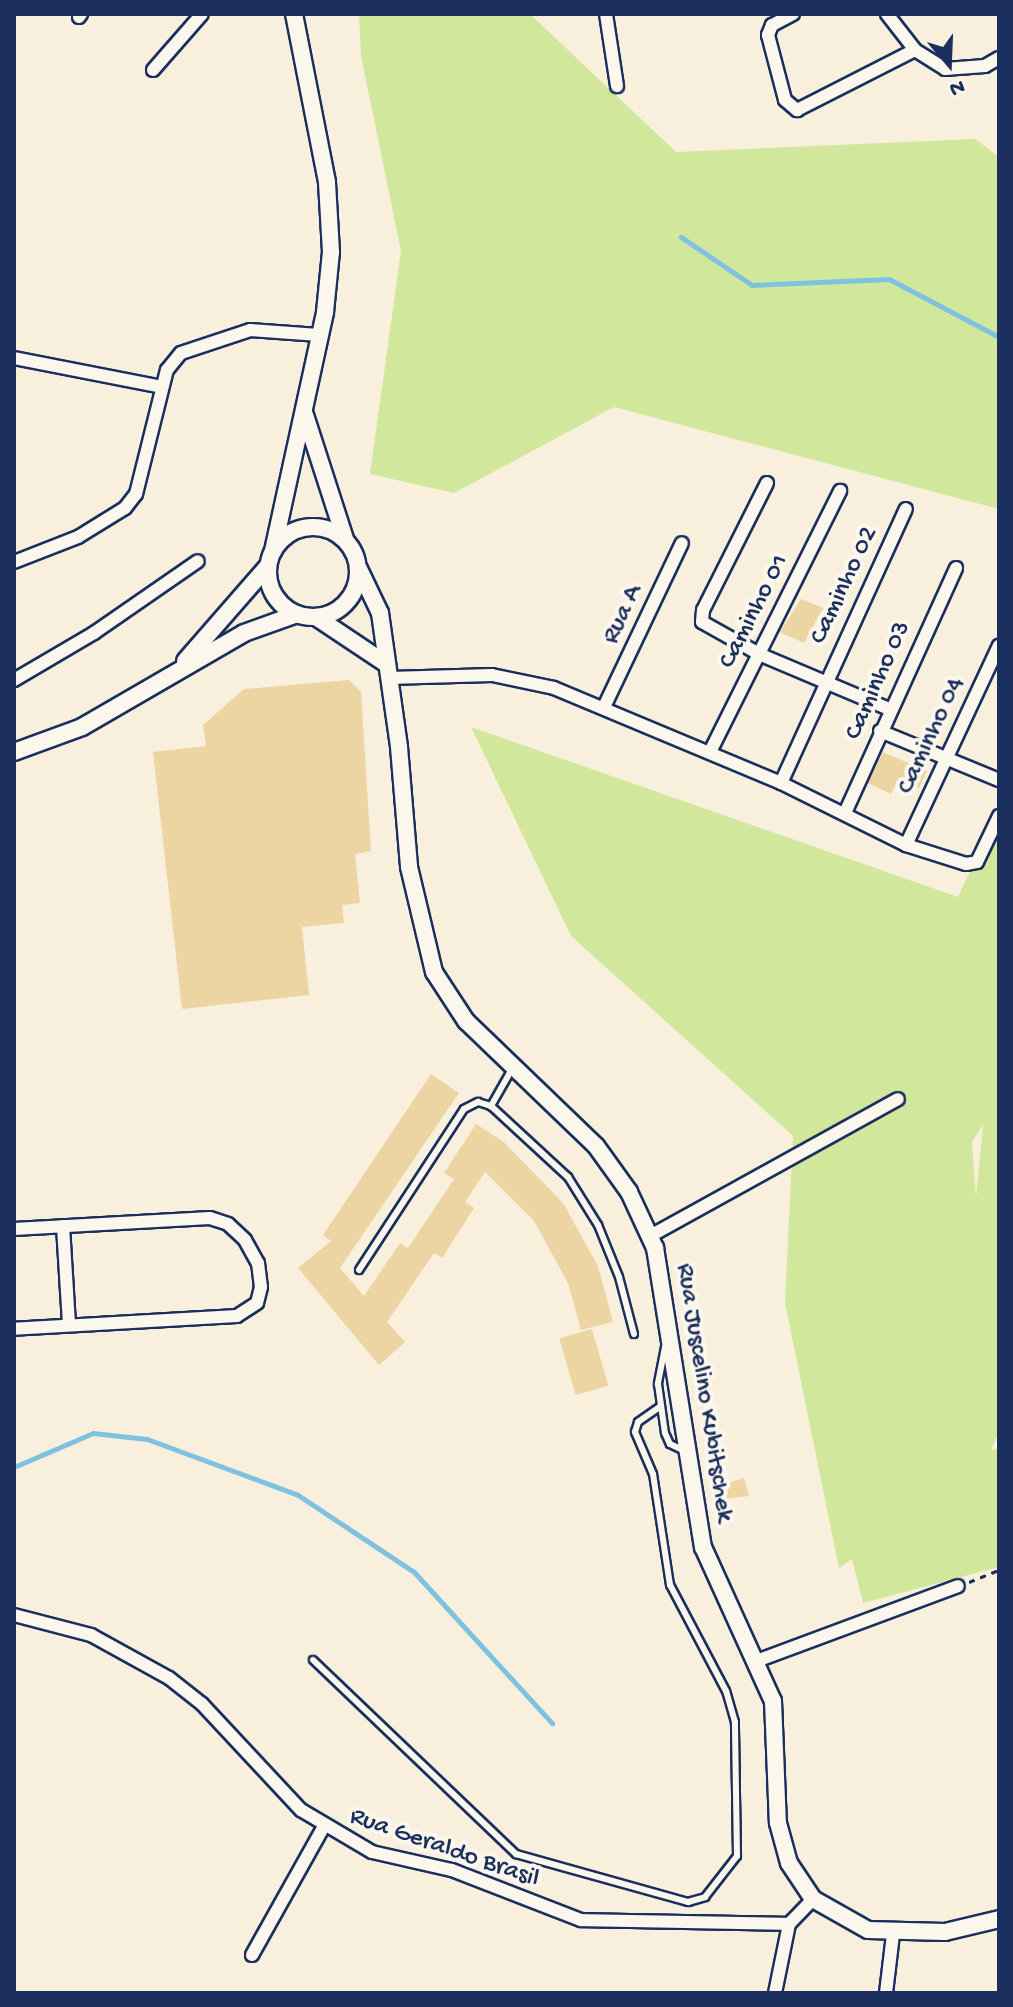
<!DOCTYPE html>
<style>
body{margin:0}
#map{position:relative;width:1013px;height:2007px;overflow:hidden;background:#f8f0dd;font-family:"Gochi Hand",sans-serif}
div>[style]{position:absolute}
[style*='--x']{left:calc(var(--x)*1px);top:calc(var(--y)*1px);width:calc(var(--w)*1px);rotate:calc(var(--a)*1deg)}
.green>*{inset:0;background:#d0e79c}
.stream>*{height:5px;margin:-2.5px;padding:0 2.5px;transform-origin:2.5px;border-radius:2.5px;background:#7fc2e0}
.building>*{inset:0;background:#edd4a3;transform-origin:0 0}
.path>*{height:3px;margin-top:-1.5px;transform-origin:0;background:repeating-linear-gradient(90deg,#1b2f5e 0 6px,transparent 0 12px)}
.roads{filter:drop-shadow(2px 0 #1b2f5e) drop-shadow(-2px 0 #1b2f5e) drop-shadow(0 2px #1b2f5e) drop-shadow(0 -2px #1b2f5e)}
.service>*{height:6px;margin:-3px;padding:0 3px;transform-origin:3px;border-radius:3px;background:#fbf7ec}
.minor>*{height:12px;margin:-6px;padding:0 6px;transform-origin:6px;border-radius:6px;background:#fbf7ec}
.secondary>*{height:16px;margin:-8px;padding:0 8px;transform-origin:8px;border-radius:8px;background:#fbf7ec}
.secondary>.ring{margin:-8px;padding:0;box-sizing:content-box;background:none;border:16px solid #fbf7ec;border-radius:50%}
span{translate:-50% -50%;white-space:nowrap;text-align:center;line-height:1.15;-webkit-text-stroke:8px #fbf7ec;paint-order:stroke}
.street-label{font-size:26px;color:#1b2f5e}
.frame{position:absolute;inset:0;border:16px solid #1b2f5e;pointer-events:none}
.north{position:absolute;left:909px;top:24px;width:80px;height:80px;-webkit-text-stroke:6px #fbf7ec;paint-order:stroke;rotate:161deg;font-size:22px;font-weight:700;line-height:32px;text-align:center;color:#1b2f5e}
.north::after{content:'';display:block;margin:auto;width:28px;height:36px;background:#1b2f5e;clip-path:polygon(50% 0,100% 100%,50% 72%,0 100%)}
</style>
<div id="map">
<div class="green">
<i style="clip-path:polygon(359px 14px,530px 14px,676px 152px,975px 139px,999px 157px,999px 509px,614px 407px,454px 493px,370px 474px,401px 251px,361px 56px)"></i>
<i style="clip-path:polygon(evenodd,471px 727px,958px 897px,999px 808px,999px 1432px,991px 1450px,999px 1448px,999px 1567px,863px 1603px,852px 1559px,839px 1568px,785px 1303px,793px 1136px,571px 936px,471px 727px,982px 1126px,983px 1127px,976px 1198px,972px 1142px,982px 1126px)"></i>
</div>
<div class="stream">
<i style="--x:681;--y:237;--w:86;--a:34.1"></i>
<i style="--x:752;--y:285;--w:137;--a:-2.5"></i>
<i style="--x:889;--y:279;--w:124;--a:27.8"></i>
<i style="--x:14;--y:1467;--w:86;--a:-23.3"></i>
<i style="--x:93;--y:1433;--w:54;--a:6.3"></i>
<i style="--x:147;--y:1439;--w:161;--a:20.3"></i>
<i style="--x:298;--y:1495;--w:139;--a:33.6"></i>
<i style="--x:414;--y:1572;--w:205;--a:47.6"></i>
</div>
<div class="building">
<i style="clip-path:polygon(801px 599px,823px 608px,804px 643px,780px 632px)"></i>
<i style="clip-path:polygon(349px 680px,361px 692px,371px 851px,355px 854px,360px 903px,342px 905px,344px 923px,302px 927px,309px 995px,182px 1009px,153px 752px,206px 746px,203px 725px,244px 689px)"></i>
<i style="clip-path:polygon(883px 752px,927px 771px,919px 788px,899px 778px,891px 794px,868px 783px)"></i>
<i style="clip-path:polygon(431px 1074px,459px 1093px,340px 1268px,364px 1296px,400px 1243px,408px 1248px,454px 1179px,444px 1173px,476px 1124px,504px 1142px,563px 1203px,598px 1266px,613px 1322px,581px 1330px,568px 1283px,534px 1221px,485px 1172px,465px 1202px,474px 1208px,442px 1258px,434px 1253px,387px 1322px,405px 1342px,379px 1365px,298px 1268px,331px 1241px,323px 1235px)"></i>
<i style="left:592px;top:1329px;width:59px;height:34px;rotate:74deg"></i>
<i style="clip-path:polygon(744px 1478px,749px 1496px,714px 1500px,710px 1489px)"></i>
</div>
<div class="path">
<i style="--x:969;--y:1582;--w:32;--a:-22"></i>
</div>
<div class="roads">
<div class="service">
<i style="--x:512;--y:1069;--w:43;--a:119.6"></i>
<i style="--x:491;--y:1106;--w:105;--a:42.7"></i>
<i style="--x:568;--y:1177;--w:57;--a:58"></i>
<i style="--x:598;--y:1225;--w:56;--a:68"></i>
<i style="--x:619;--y:1277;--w:59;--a:75.3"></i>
<i style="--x:359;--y:1270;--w:192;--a:-56.9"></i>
<i style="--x:464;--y:1109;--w:16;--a:-27"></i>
<i style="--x:478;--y:1102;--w:14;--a:17"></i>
<i style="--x:665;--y:1347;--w:38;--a:101"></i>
<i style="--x:658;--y:1384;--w:49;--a:81.9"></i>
<i style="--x:665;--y:1433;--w:12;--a:66"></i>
<i style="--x:670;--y:1444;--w:17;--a:25"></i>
<i style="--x:313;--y:1660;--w:281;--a:43.7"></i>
<i style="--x:516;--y:1854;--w:179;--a:15.6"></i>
<i style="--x:688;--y:1902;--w:18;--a:-16"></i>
<i style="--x:705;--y:1897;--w:52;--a:-52"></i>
<i style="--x:737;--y:1856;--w:134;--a:-90.9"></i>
<i style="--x:735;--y:1722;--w:32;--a:-106"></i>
<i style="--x:726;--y:1691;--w:120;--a:-117.8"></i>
<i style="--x:670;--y:1585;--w:112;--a:-98.7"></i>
<i style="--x:653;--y:1474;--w:46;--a:-113.2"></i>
<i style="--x:635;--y:1432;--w:10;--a:-73"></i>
<i style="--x:638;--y:1422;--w:28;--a:-35"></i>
</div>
<div class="minor">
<i style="--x:606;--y:14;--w:73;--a:81.3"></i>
<i style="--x:793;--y:14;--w:24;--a:152"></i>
<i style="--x:772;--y:25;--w:11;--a:112"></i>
<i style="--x:768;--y:35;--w:67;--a:75.3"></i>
<i style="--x:785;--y:100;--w:16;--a:40"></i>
<i style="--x:797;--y:110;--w:132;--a:-27"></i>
<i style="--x:887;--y:14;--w:46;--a:52.1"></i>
<i style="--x:915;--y:50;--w:36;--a:32"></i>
<i style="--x:945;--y:69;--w:40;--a:-4.3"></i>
<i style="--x:985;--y:66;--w:16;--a:-30"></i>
<i style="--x:79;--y:17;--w:4;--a:-56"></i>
<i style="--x:153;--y:70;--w:74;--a:-48.8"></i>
<i style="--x:14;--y:358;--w:151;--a:11.1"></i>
<i style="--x:767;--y:483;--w:142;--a:116.7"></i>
<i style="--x:703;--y:610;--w:12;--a:95"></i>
<i style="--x:702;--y:622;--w:65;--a:29.3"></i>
<i style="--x:759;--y:654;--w:141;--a:22.9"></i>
<i style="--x:14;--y:562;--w:69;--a:-21.3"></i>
<i style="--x:78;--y:537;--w:55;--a:-31.7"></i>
<i style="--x:125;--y:508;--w:18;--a:-52"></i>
<i style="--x:136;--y:494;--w:128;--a:-76"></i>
<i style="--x:167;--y:370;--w:22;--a:-51"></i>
<i style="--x:181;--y:353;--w:73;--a:-18.4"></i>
<i style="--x:250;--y:330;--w:69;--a:4.1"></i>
<i style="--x:389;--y:678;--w:103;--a:-1.7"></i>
<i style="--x:492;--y:675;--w:63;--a:11.8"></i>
<i style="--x:554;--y:688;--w:246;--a:22.7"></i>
<i style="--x:781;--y:783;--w:140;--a:26.4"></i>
<i style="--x:906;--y:845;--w:63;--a:17.6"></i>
<i style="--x:966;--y:864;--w:11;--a:-10"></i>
<i style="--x:977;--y:862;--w:51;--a:-64.4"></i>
<i style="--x:14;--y:680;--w:93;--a:-30.4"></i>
<i style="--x:94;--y:633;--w:126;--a:-34.7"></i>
<i style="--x:605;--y:705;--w:179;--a:-64.6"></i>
<i style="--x:880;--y:731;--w:129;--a:22.4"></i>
<i style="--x:710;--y:752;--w:292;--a:-63.5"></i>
<i style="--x:781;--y:783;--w:301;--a:-65.5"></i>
<i style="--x:845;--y:813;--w:269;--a:-65.6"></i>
<i style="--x:906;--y:845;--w:220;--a:-65"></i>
<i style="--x:63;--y:1226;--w:97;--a:86.5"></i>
<i style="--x:14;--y:1229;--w:196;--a:-3.2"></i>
<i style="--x:210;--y:1218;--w:19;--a:18"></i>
<i style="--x:228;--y:1224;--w:23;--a:43"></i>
<i style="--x:245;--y:1240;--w:26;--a:61"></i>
<i style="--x:258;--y:1263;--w:24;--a:83"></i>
<i style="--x:261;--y:1287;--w:16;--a:104"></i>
<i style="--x:257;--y:1303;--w:24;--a:147"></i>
<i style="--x:237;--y:1316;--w:223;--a:176.7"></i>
<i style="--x:650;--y:1236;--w:283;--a:-28.9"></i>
<i style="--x:14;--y:1615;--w:80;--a:14.6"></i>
<i style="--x:91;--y:1635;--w:89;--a:28.9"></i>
<i style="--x:169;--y:1678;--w:42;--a:38.2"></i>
<i style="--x:202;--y:1704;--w:145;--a:47"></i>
<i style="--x:301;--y:1810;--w:82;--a:30.6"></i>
<i style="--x:372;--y:1852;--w:82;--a:12.7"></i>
<i style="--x:452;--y:1870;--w:138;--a:21.2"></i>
<i style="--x:581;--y:1920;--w:208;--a:1.1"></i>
<i style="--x:759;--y:1660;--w:212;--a:-20.4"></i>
<i style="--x:252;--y:1955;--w:145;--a:-60.8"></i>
<i style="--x:775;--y:1993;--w:70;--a:-78.5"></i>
<i style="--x:789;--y:1924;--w:35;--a:-46"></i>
<i style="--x:886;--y:1993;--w:59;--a:-83.2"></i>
</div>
<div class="secondary">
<i style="--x:305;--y:415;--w:130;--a:72.1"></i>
<i class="ring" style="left:268px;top:527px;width:74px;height:74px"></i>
<i style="--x:273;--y:551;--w:245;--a:-77.7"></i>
<i style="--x:325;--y:312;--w:60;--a:-84.3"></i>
<i style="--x:331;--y:252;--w:70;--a:-93.3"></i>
<i style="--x:327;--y:182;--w:171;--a:-101.1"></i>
<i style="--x:359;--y:569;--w:49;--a:64.5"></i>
<i style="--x:380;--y:613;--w:135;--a:81.9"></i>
<i style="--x:399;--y:747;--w:120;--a:85.2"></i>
<i style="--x:409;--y:867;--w:108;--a:76.6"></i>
<i style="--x:434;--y:972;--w:59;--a:56.9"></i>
<i style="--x:466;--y:1021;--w:180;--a:43.9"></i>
<i style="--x:596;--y:1146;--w:57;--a:54.3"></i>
<i style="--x:629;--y:1192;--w:62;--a:65.1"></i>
<i style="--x:655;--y:1248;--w:303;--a:80.9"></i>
<i style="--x:703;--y:1547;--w:169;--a:65.6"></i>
<i style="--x:773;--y:1701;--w:122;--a:87.7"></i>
<i style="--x:778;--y:1823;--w:41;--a:74.6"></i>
<i style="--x:789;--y:1863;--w:43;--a:56.3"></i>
<i style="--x:813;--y:1899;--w:63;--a:29.4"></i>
<i style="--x:868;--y:1930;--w:77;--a:1.5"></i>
<i style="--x:945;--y:1932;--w:56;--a:-13.5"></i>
<i style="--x:316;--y:617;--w:83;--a:33.7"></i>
<i style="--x:185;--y:661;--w:126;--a:-48.9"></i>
<i style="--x:14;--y:752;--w:72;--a:-20.2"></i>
<i style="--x:82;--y:727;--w:187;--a:-30.1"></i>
<i style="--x:244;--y:633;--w:56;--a:-19.7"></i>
</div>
</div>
<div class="street-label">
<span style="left:845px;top:586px;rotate:-65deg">Caminho 02</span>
<span style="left:755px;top:612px;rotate:-63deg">Caminho 01</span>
<span style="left:624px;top:615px;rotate:-65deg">Rua A</span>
<span style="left:879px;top:681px;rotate:-66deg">Caminho 03</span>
<span style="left:932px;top:736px;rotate:-65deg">Caminho 04</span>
<span style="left:703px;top:1393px;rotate:81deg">Rua Juscelino Kubitschek</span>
<span style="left:444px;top:1849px;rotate:19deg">Rua Geraldo Brasil</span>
</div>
<div class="frame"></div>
<div class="north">N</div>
</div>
